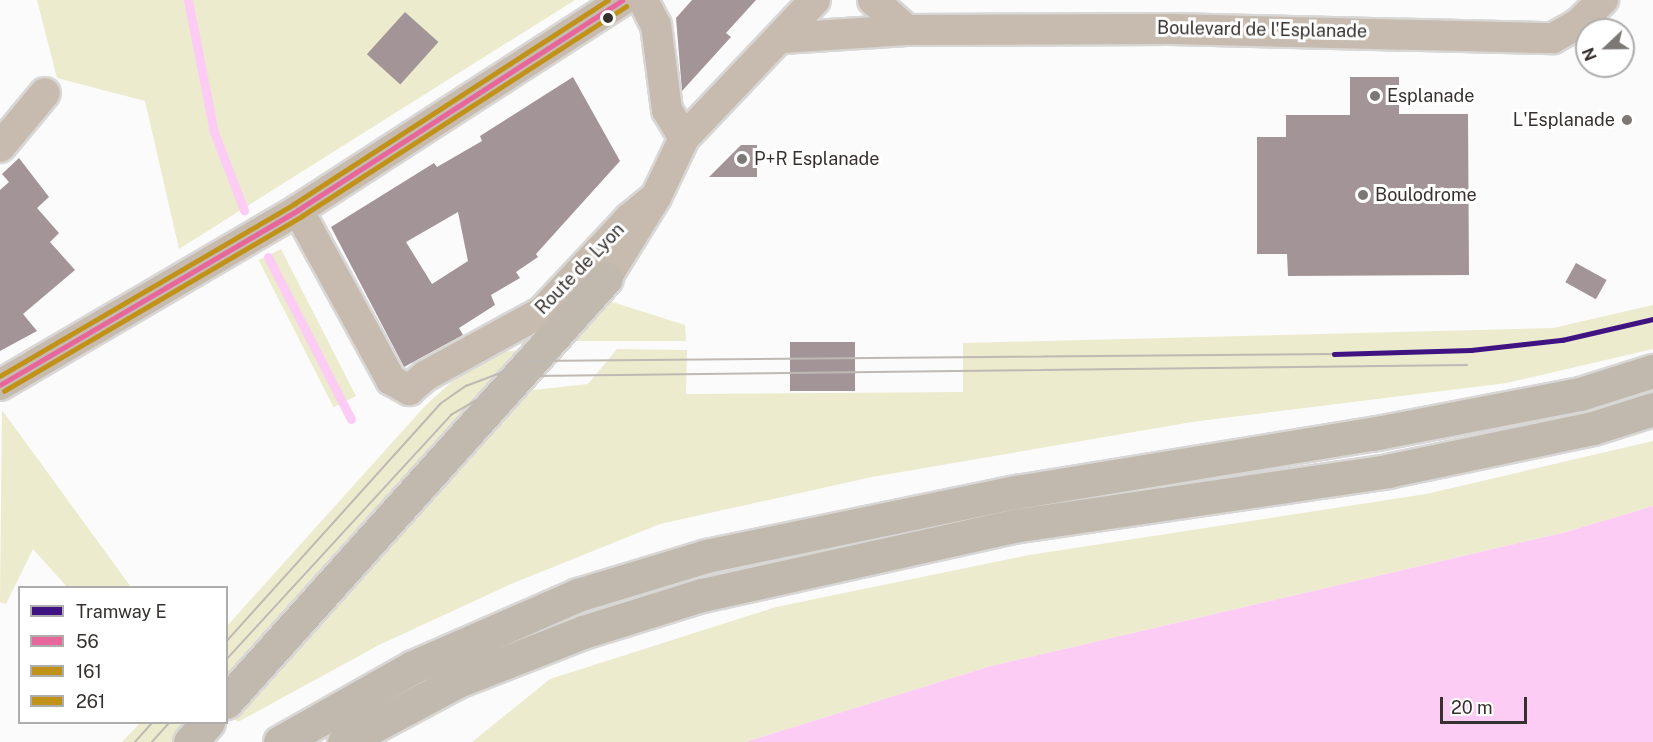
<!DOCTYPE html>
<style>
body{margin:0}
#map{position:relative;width:1653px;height:742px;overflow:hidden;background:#fcfbfb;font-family:"Public Sans",sans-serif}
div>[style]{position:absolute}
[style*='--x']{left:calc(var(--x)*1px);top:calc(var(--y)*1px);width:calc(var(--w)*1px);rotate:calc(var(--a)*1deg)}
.green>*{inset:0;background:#ecebcd;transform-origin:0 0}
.water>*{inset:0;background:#fcccf5}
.stream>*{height:9px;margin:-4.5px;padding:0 4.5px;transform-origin:4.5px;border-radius:4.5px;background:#fcccf5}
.building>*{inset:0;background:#a39498;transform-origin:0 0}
.roads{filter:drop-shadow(2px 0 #d8d7d6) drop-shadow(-2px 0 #d8d7d6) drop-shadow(0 2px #d8d7d6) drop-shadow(0 -2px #d8d7d6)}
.minor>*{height:30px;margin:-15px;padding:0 15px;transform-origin:15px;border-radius:15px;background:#c6bbae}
.highway>*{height:33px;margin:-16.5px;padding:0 16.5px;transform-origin:16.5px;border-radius:16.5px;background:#c1b9ad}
.tram>*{height:1.5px;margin:-0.75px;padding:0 0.75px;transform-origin:0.75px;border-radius:0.75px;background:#beb9b3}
.bus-1>*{height:4.5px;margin:-2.25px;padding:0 2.25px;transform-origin:2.25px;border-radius:2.25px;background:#e7679c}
.bus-2>*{height:4.5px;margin:-2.25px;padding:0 2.25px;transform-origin:2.25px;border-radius:2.25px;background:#c0921a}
.bus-3>*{height:4.5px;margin:-2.25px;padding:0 2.25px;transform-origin:2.25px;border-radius:2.25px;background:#c0921a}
.tram-1>*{height:4.5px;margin:-2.25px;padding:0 2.25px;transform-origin:2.25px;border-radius:2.25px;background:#401382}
.dots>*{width:16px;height:16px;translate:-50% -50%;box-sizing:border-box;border:3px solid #fff;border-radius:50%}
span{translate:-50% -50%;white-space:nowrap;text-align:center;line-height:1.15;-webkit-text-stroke:6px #fff;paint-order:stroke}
.street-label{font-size:18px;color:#36312f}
.poi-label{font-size:18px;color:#36312f}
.left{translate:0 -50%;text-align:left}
.right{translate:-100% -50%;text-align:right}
.legend{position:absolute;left:18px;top:586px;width:210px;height:138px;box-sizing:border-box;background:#fff;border:2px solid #afadac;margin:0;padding:8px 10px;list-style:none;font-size:18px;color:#36312f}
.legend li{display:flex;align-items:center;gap:12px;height:30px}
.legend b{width:30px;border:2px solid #afadac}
.north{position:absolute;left:1575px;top:18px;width:60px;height:60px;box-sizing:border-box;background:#fff;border:2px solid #afadac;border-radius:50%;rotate:248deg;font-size:16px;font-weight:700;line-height:24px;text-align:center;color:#36312f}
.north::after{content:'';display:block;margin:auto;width:21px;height:27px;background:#7b7876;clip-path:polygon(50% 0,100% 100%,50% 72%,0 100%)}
.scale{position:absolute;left:1440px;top:697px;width:87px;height:27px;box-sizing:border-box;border:3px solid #36312f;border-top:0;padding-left:8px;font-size:18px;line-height:21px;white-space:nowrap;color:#36312f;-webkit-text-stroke:4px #fff;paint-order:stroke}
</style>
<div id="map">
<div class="green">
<i style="clip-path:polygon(37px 0,575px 0,179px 249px,145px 101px,57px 78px)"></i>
<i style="left:281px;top:249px;width:165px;height:25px;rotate:63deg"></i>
<i style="clip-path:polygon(606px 300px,685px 325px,686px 341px,571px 341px)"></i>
<i style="clip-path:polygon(1653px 305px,1653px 349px,1507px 383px,1192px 422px,872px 477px,660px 524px,511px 584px,379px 645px,238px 722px,228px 713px,516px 392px,588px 384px,617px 349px,687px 350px,686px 394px,963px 392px,963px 343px,1553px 328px)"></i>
<i style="clip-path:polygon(530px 349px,227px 682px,227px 626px,425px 406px,470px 365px,495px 353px)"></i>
<i style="clip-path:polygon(2px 410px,131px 587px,67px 587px,33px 549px,6px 604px,0 602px)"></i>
<i style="clip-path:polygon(1653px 441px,1653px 506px,1566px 532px,991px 666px,745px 742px,472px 742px,550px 679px,776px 607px,1029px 555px,1426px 494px)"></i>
<i style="clip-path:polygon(140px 723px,190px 723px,172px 742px,122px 742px)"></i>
</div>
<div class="water">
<i style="clip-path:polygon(1653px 506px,1653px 742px,745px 742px,991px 666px,1566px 532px)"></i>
</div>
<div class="stream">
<i style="--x:188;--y:0;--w:135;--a:78.9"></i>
<i style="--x:214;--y:132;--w:84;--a:69"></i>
<i style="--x:268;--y:257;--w:182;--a:62.9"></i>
</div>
<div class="building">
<i style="clip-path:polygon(692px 0,756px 0,726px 33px,731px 37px,682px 91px,676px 18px)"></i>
<i style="left:405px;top:12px;width:45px;height:57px;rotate:42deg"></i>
<i style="clip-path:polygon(evenodd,573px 77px,620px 161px,536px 254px,538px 257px,516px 272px,520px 278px,491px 295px,495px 305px,459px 328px,463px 335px,404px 367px,331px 227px,434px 163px,437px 167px,482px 141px,480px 136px,573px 77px,458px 212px,468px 261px,432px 284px,406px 242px,458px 212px)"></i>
<i style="clip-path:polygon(1350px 77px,1399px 77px,1399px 114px,1468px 114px,1469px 275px,1288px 276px,1287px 254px,1257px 254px,1257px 137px,1286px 137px,1286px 115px,1350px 115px)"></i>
<i style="clip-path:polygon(741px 145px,757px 145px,757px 177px,709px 177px)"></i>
<i style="clip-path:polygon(19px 158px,49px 197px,37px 208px,59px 233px,50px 242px,75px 270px,23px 314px,37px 331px,0 351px,0 190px,9px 182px,2px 174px)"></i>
<i style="left:1576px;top:263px;width:35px;height:22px;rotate:29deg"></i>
<i style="left:790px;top:342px;width:65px;height:49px"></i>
</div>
<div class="roads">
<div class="minor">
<i style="--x:643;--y:0;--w:28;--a:63"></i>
<i style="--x:656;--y:25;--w:86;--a:82.6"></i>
<i style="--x:667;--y:110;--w:33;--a:59"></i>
<i style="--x:873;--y:0;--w:45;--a:41.4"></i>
<i style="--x:783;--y:38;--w:124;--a:-3.7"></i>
<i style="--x:907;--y:30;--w:265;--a:-0.2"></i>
<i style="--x:1172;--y:29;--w:381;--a:1.4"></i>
<i style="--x:1553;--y:38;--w:29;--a:-29"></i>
<i style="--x:1578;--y:24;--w:35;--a:-44"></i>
<i style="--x:0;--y:147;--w:70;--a:-50.2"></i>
<i style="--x:298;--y:210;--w:194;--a:61.3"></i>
<i style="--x:391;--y:380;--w:21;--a:29"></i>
<i style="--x:409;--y:390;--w:21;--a:-41"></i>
<i style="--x:425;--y:376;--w:133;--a:-28.7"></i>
<i style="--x:542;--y:312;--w:129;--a:-46.9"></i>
<i style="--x:630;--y:218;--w:33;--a:-39"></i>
<i style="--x:606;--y:278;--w:95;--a:-58.3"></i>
<i style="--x:656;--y:197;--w:65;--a:-64.6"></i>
<i style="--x:684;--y:138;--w:190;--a:-46.5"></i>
<i style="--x:0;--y:385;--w:346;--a:-30.4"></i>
<i style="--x:298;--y:210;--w:386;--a:-32.9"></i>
</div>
<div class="highway">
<i style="--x:226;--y:702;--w:569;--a:-48.13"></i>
<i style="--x:190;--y:742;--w:27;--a:-48"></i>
<i style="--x:280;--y:742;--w:153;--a:-29.4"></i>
<i style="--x:413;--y:667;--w:180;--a:-23.6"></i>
<i style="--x:578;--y:595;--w:134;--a:-16.9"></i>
<i style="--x:706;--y:556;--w:317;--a:-11.7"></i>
<i style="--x:1016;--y:492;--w:361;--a:-9.3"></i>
<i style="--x:1372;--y:434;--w:212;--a:-10.9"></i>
<i style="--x:1580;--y:394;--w:77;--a:-17.5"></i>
<i style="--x:344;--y:742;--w:129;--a:-28.2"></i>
<i style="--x:458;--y:681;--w:134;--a:-21.4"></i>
<i style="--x:583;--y:632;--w:125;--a:-17.3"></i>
<i style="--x:702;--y:595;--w:325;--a:-12.5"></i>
<i style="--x:1019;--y:525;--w:372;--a:-8.3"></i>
<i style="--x:1387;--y:471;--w:210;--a:-11.8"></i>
<i style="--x:1593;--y:428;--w:63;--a:-17.6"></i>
</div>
</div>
<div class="tram">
<i style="--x:226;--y:642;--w:320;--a:-48"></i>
<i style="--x:440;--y:404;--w:32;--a:-35"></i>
<i style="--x:466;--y:386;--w:71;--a:-20.7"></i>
<i style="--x:532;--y:361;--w:802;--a:-0.5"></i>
<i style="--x:226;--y:660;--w:333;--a:-47.4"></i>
<i style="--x:451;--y:415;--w:64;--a:-30.2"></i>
<i style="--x:506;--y:383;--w:29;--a:-14"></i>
<i style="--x:534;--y:376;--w:933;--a:-0.68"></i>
<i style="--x:135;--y:742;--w:27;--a:-48"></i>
<i style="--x:152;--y:742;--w:27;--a:-48"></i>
</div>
<div class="bus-1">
<i style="--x:0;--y:385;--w:346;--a:-30.4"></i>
<i style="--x:298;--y:210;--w:386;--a:-32.9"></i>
</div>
<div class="bus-2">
<i style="--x:4;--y:391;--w:346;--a:-30.4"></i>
<i style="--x:302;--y:216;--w:386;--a:-32.9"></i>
</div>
<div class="bus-3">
<i style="--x:0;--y:376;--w:341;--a:-30.3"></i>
<i style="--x:294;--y:204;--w:374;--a:-33"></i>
</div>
<div class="tram-1">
<i style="--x:1334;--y:354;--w:137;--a:-1.7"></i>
<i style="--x:1471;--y:350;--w:92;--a:-6.3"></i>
<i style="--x:1562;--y:340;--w:93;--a:-13"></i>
</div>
<div class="dots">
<i style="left:608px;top:18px;background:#36312f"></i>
<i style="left:1375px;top:96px;background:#7b7876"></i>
<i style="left:1627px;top:120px;background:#7b7876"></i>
<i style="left:742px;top:159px;background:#7b7876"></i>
<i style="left:1363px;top:195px;background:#7b7876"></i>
</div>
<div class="street-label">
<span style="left:1262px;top:30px;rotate:1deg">Boulevard de l'Esplanade</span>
<span style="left:580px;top:269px;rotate:-46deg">Route de Lyon</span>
</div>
<div class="poi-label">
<span class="left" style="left:1387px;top:96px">Esplanade</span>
<span class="right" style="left:1615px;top:120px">L'Esplanade</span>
<span class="left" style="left:754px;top:159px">P+R Esplanade</span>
<span class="left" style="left:1375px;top:195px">Boulodrome</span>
</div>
<ul class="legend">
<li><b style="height:8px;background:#401382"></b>Tramway E</li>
<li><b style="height:8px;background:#e7679c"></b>56</li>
<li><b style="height:8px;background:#c0921a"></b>161</li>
<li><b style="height:8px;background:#c0921a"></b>261</li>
</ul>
<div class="north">N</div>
<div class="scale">20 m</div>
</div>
